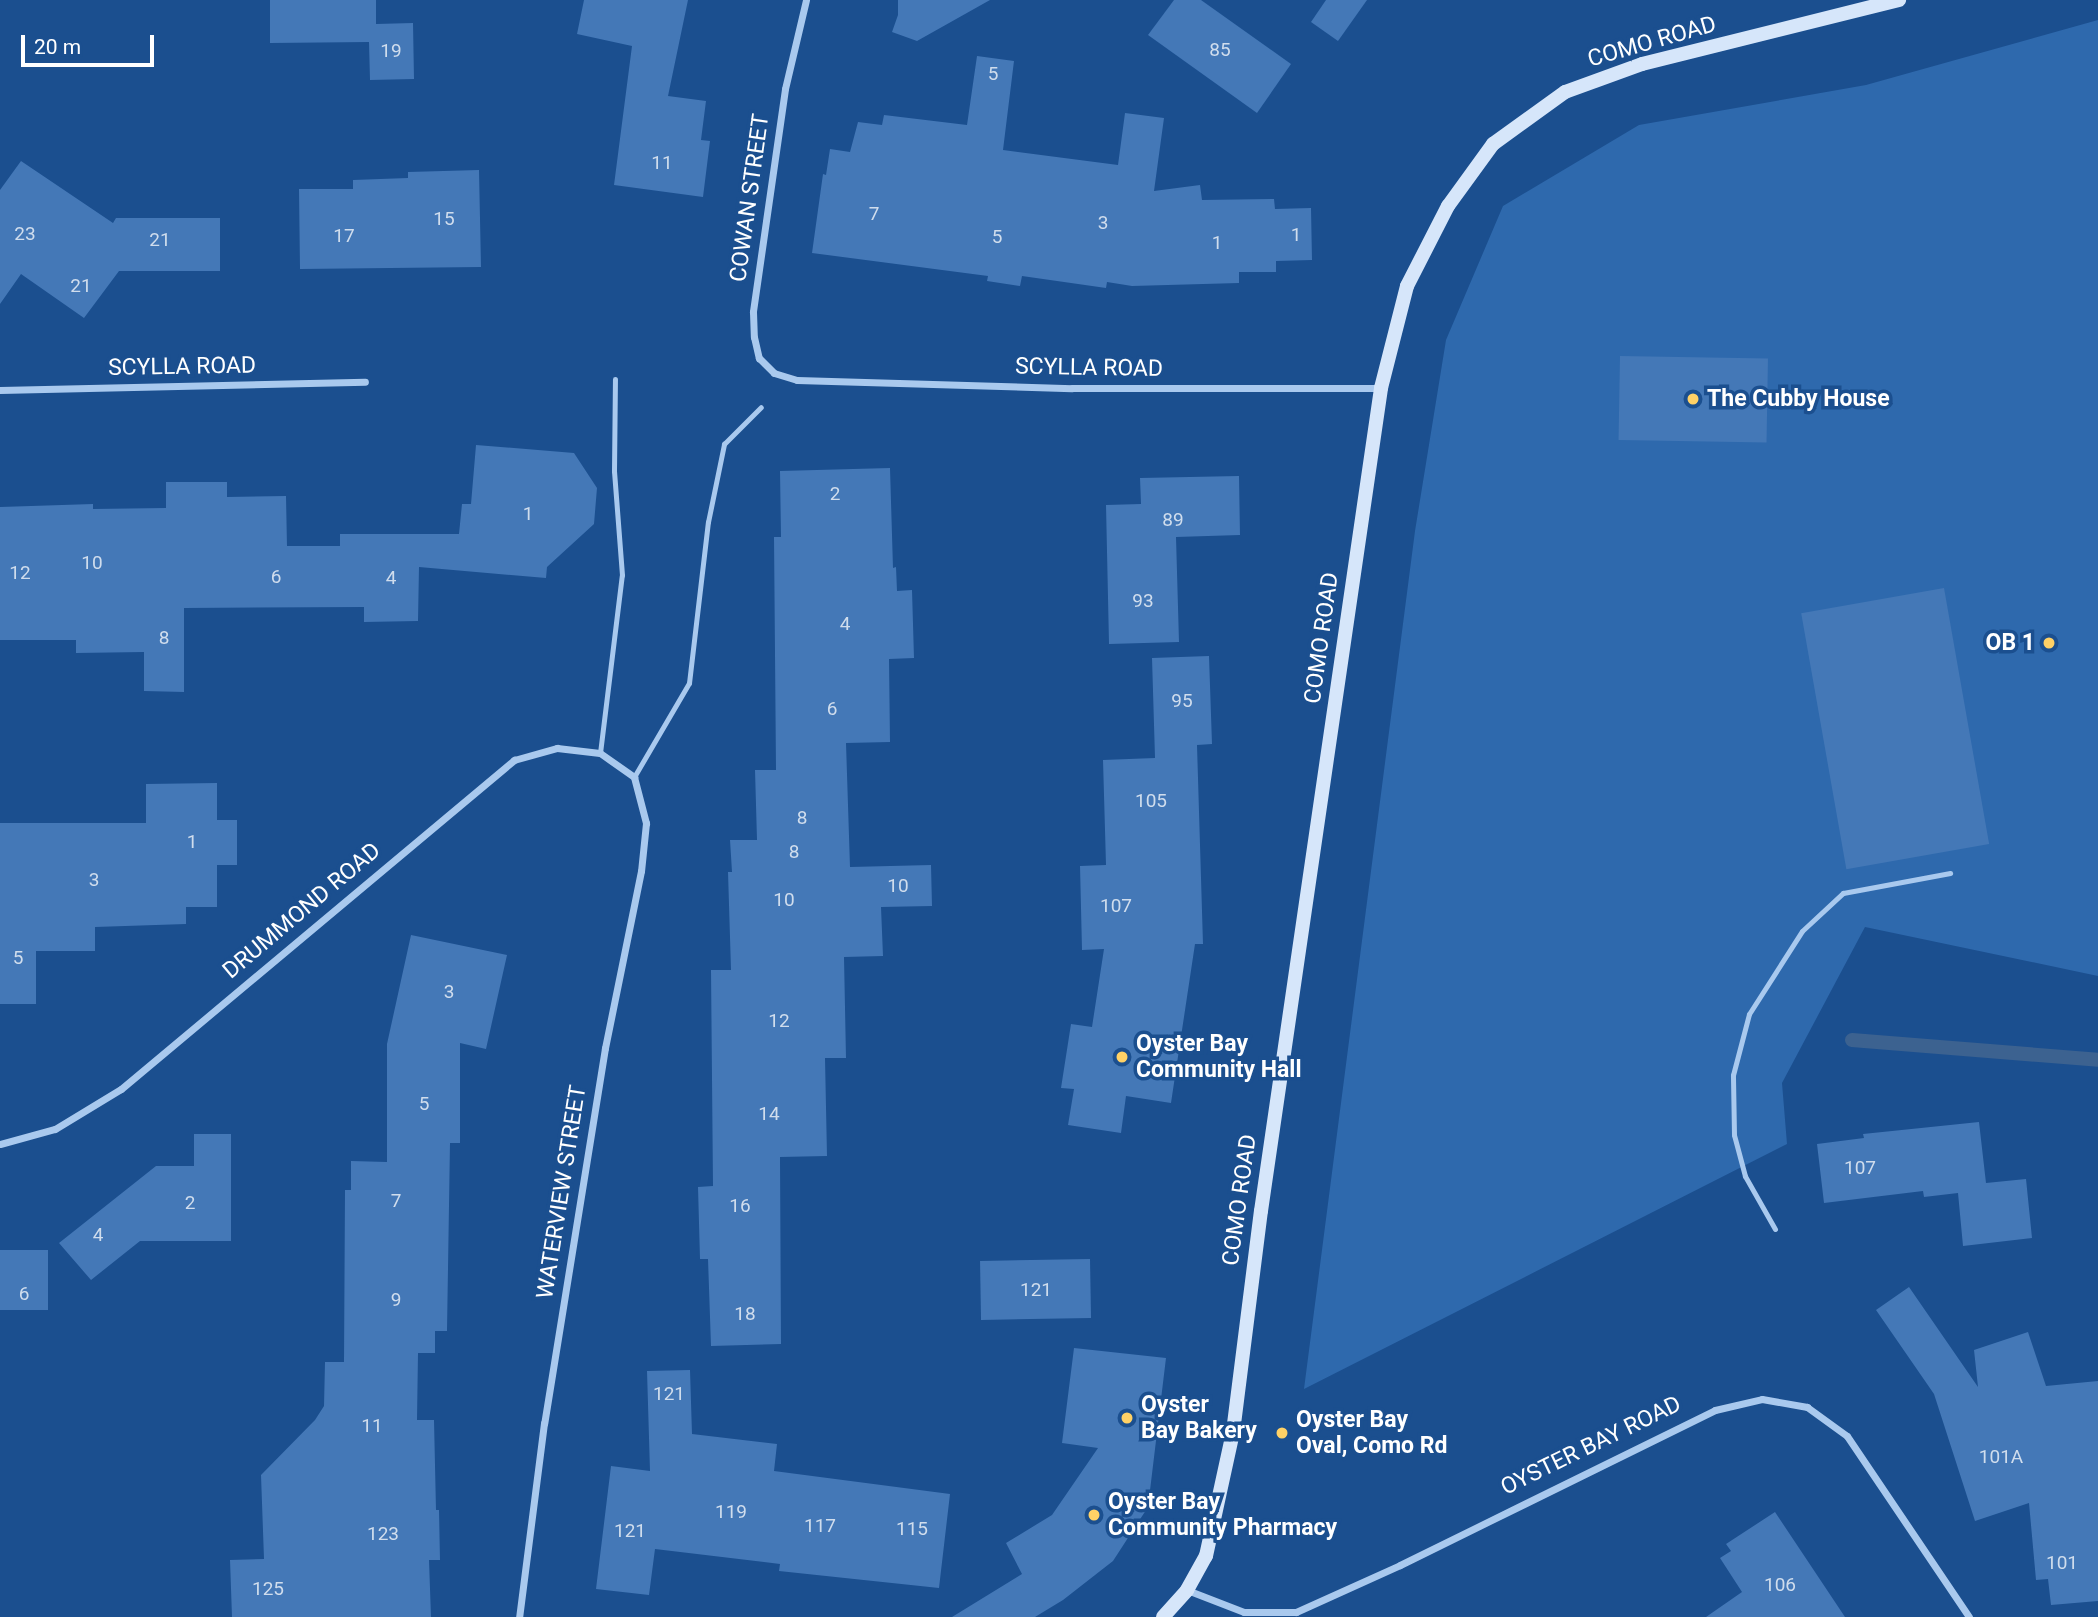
<!DOCTYPE html>
<style>
body{margin:0}
#map{position:relative;width:2098px;height:1617px;overflow:hidden;background:#1b4f8f;font-family:Roboto,sans-serif}
div>[style]{position:absolute}
[style*='--x']{left:calc(var(--x)*1px);top:calc(var(--y)*1px);width:calc(var(--w)*1px);rotate:calc(var(--a)*1deg)}
.green>*{inset:0;background:#2e69ad}
.stream>*{height:14px;margin:-7px;padding:0 7px;transform-origin:7px;border-radius:7px;background:#3c6290}
.building>*{inset:0;background:#4478b7;transform-origin:0 0}
.lane>*{height:5px;margin:-2.5px;padding:0 2.5px;transform-origin:2.5px;border-radius:2.5px;background:#a9c9ee}
.street>*{height:7px;margin:-3.5px;padding:0 3.5px;transform-origin:3.5px;border-radius:3.5px;background:#a9c9ee}
.secondary>*{height:14px;margin:-7px;padding:0 7px;transform-origin:7px;border-radius:7px;background:#d6e6fa}
.dots>*{width:19px;height:19px;translate:-50% -50%;box-sizing:border-box;border:4px solid #1b4f8f;border-radius:50%}
span{translate:-50% -50%;white-space:nowrap;text-align:center;line-height:1.15;-webkit-text-stroke:7px #1b4f8f;paint-order:stroke}
.number-label{font-size:19px;color:#d0dded}
.number-label span{-webkit-text-stroke-width:0}
.street-label{font-size:23px;color:#fff}
.poi-label{font-size:23px;color:#fff;font-weight:700}
.left{translate:0 -50%;text-align:left}
.right{translate:-100% -50%;text-align:right}
.scale{position:absolute;left:21px;top:35px;width:133px;height:32px;box-sizing:border-box;border:4px solid #fff;border-top:0;padding-left:9px;font-size:21px;line-height:24px;white-space:nowrap;color:#fff;-webkit-text-stroke:5px #1b4f8f;paint-order:stroke}
</style>
<div id="map">
<div class="green">
<i style="clip-path:polygon(2098px 20px,2098px 976px,1865px 927px,1782px 1083px,1787px 1144px,1304px 1389px,1415px 531px,1446px 340px,1503px 206px,1639px 125px,1866px 85px)"></i>
</div>
<div class="stream">
<i style="--x:1852;--y:1040;--w:247;--a:4.6"></i>
</div>
<div class="building">
<i style="clip-path:polygon(270px 0,376px 0,376px 24px,413px 23px,414px 79px,370px 80px,369px 42px,270px 43px)"></i>
<i style="clip-path:polygon(584px 0,688px 0,668px 96px,706px 101px,701px 140px,710px 141px,703px 197px,614px 185px,632px 46px,577px 34px)"></i>
<i style="clip-path:polygon(898px 0,990px 0,917px 41px,892px 32px,898px 15px)"></i>
<i style="clip-path:polygon(1174px 0,1201px 0,1291px 64px,1257px 113px,1148px 35px)"></i>
<i style="clip-path:polygon(1326px 0,1367px 0,1338px 41px,1311px 22px)"></i>
<i style="clip-path:polygon(977px 56px,1014px 61px,1003px 150px,1118px 165px,1125px 113px,1164px 118px,1154px 191px,1200px 185px,1202px 200px,1274px 199px,1275px 209px,1311px 208px,1312px 260px,1276px 261px,1276px 272px,1239px 272px,1239px 283px,1132px 286px,1107px 282px,1106px 288px,1022px 276px,1020px 286px,987px 281px,988px 276px,812px 253px,823px 174px,826px 175px,830px 149px,850px 152px,858px 122px,882px 125px,884px 115px,967px 125px)"></i>
<i style="clip-path:polygon(21px 161px,113px 223px,116px 218px,220px 218px,220px 271px,119px 271px,84px 318px,21px 274px,0 304px,0 190px)"></i>
<i style="clip-path:polygon(479px 170px,481px 267px,300px 269px,299px 189px,353px 189px,353px 180px,408px 178px,408px 172px)"></i>
<i style="left:1620px;top:356px;width:148px;height:84px;rotate:1deg"></i>
<i style="clip-path:polygon(476px 445px,574px 453px,597px 488px,594px 524px,547px 567px,546px 578px,419px 567px,418px 621px,364px 622px,364px 607px,184px 608px,184px 692px,144px 691px,144px 652px,76px 653px,76px 640px,0 640px,0 507px,93px 504px,93px 509px,166px 508px,166px 482px,227px 482px,227px 497px,286px 496px,287px 546px,340px 546px,340px 534px,459px 534px,462px 504px,471px 504px)"></i>
<i style="clip-path:polygon(890px 468px,893px 568px,896px 567px,897px 591px,912px 590px,914px 658px,889px 659px,890px 742px,846px 743px,850px 867px,931px 865px,932px 906px,881px 907px,883px 956px,844px 957px,846px 1058px,825px 1058px,827px 1156px,780px 1157px,781px 1344px,711px 1346px,708px 1259px,700px 1259px,698px 1187px,713px 1186px,711px 970px,731px 970px,728px 872px,732px 872px,730px 840px,757px 840px,755px 770px,776px 770px,774px 537px,781px 537px,780px 471px)"></i>
<i style="clip-path:polygon(1239px 476px,1240px 535px,1176px 537px,1179px 642px,1109px 644px,1106px 505px,1141px 504px,1140px 478px)"></i>
<i style="left:1944px;top:588px;width:260px;height:145px;rotate:80deg"></i>
<i style="clip-path:polygon(1209px 656px,1212px 744px,1197px 745px,1203px 944px,1195px 944px,1171px 1103px,1126px 1096px,1121px 1133px,1068px 1125px,1074px 1089px,1061px 1088px,1071px 1024px,1092px 1027px,1104px 949px,1082px 950px,1080px 866px,1106px 865px,1103px 760px,1155px 758px,1152px 658px)"></i>
<i style="clip-path:polygon(217px 783px,217px 820px,237px 820px,237px 865px,217px 865px,217px 907px,186px 907px,186px 924px,95px 927px,95px 951px,36px 951px,36px 1004px,0 1004px,0 823px,146px 823px,146px 784px)"></i>
<i style="clip-path:polygon(411px 935px,507px 955px,486px 1049px,460px 1043px,460px 1143px,450px 1143px,447px 1331px,435px 1331px,435px 1353px,418px 1353px,417px 1420px,434px 1420px,436px 1510px,439px 1510px,440px 1560px,429px 1560px,431px 1617px,232px 1617px,230px 1560px,264px 1559px,261px 1475px,315px 1420px,324px 1406px,325px 1362px,344px 1362px,345px 1190px,351px 1190px,351px 1161px,387px 1162px,387px 1044px)"></i>
<i style="clip-path:polygon(1979px 1122px,1986px 1183px,2026px 1179px,2032px 1238px,1963px 1246px,1958px 1193px,1924px 1197px,1923px 1191px,1824px 1203px,1817px 1144px,1864px 1138px,1863px 1134px)"></i>
<i style="clip-path:polygon(194px 1134px,231px 1134px,231px 1241px,140px 1241px,91px 1280px,59px 1243px,156px 1166px,194px 1166px)"></i>
<i style="left:0;top:1250px;width:48px;height:60px"></i>
<i style="left:1090px;top:1259px;width:59px;height:110px;rotate:89deg"></i>
<i style="clip-path:polygon(1909px 1287px,1978px 1387px,1974px 1350px,2028px 1332px,2046px 1386px,2098px 1381px,2098px 1601px,2051px 1605px,2048px 1579px,2036px 1580px,2029px 1503px,1975px 1521px,1934px 1394px,1876px 1310px)"></i>
<i style="clip-path:polygon(1074px 1348px,1166px 1358px,1148px 1507px,1113px 1561px,1063px 1600px,1035px 1617px,952px 1617px,1022px 1574px,1006px 1543px,1052px 1515px,1098px 1448px,1062px 1443px)"></i>
<i style="clip-path:polygon(690px 1370px,692px 1434px,777px 1444px,774px 1471px,950px 1494px,939px 1588px,779px 1571px,780px 1564px,655px 1549px,649px 1595px,596px 1589px,611px 1466px,650px 1471px,647px 1371px)"></i>
<i style="clip-path:polygon(1775px 1512px,1845px 1617px,1706px 1617px,1742px 1592px,1720px 1558px,1731px 1551px,1726px 1544px)"></i>
</div>
<div class="lane">
<i style="--x:600;--y:753;--w:179;--a:-83"></i>
<i style="--x:622;--y:575;--w:104;--a:-94.4"></i>
<i style="--x:614;--y:471;--w:92;--a:-89.4"></i>
<i style="--x:634;--y:777;--w:109;--a:-59.7"></i>
<i style="--x:689;--y:683;--w:162;--a:-83.3"></i>
<i style="--x:708;--y:522;--w:80;--a:-78.4"></i>
<i style="--x:724;--y:444;--w:52;--a:-45"></i>
<i style="--x:1775;--y:1229;--w:61;--a:-119.5"></i>
<i style="--x:1745;--y:1176;--w:42;--a:-105"></i>
<i style="--x:1734;--y:1135;--w:60;--a:-91"></i>
<i style="--x:1733;--y:1075;--w:63;--a:-75.3"></i>
<i style="--x:1749;--y:1014;--w:98;--a:-57.4"></i>
<i style="--x:1802;--y:931;--w:56;--a:-42.8"></i>
<i style="--x:1843;--y:893;--w:109;--a:-10.6"></i>
</div>
<div class="street">
<i style="--x:806;--y:0;--w:91;--a:103.3"></i>
<i style="--x:785;--y:89;--w:225;--a:98.2"></i>
<i style="--x:753;--y:312;--w:25;--a:88"></i>
<i style="--x:754;--y:337;--w:22;--a:77"></i>
<i style="--x:759;--y:358;--w:21;--a:45"></i>
<i style="--x:774;--y:373;--w:24;--a:17"></i>
<i style="--x:797;--y:380;--w:275;--a:1.7"></i>
<i style="--x:1072;--y:388;--w:309;--a:0"></i>
<i style="--x:0;--y:390;--w:365;--a:-1.3"></i>
<i style="--x:0;--y:1144;--w:57;--a:-15.3"></i>
<i style="--x:55;--y:1129;--w:77;--a:-31.2"></i>
<i style="--x:121;--y:1089;--w:513;--a:-39.93"></i>
<i style="--x:514;--y:760;--w:45;--a:-15.6"></i>
<i style="--x:557;--y:748;--w:43;--a:6.6"></i>
<i style="--x:600;--y:753;--w:42;--a:35.2"></i>
<i style="--x:634;--y:777;--w:48;--a:75.4"></i>
<i style="--x:646;--y:823;--w:48;--a:95.9"></i>
<i style="--x:641;--y:871;--w:181;--a:101.5"></i>
<i style="--x:605;--y:1048;--w:380;--a:99.2"></i>
<i style="--x:544;--y:1423;--w:196;--a:97.3"></i>
<i style="--x:1187;--y:1590;--w:61;--a:21.1"></i>
<i style="--x:1244;--y:1612;--w:52;--a:0"></i>
<i style="--x:1296;--y:1612;--w:114;--a:-24.3"></i>
<i style="--x:1400;--y:1565;--w:351;--a:-26.2"></i>
<i style="--x:1715;--y:1410;--w:48;--a:-13.2"></i>
<i style="--x:1762;--y:1399;--w:46;--a:10.1"></i>
<i style="--x:1807;--y:1407;--w:49;--a:35.9"></i>
<i style="--x:1847;--y:1436;--w:218;--a:56"></i>
</div>
<div class="secondary">
<i style="--x:1163;--y:1617;--w:36;--a:-48"></i>
<i style="--x:1187;--y:1590;--w:39;--a:-61"></i>
<i style="--x:1206;--y:1556;--w:127;--a:-77.7"></i>
<i style="--x:1233;--y:1432;--w:223;--a:-82.8"></i>
<i style="--x:1261;--y:1211;--w:832;--a:-81.7"></i>
<i style="--x:1381;--y:388;--w:105;--a:-75.7"></i>
<i style="--x:1407;--y:286;--w:90;--a:-62.9"></i>
<i style="--x:1448;--y:206;--w:77;--a:-54"></i>
<i style="--x:1493;--y:144;--w:89;--a:-35.8"></i>
<i style="--x:1565;--y:92;--w:82;--a:-20"></i>
<i style="--x:1642;--y:64;--w:265;--a:-14"></i>
</div>
<div class="dots">
<i style="left:1693px;top:399px;background:#ffd166"></i>
<i style="left:2049px;top:643px;background:#ffd166"></i>
<i style="left:1122px;top:1057px;background:#ffd166"></i>
<i style="left:1127px;top:1418px;background:#ffd166"></i>
<i style="left:1282px;top:1433px;background:#ffd166"></i>
<i style="left:1094px;top:1515px;background:#ffd166"></i>
</div>
<div class="number-label">
<span style="left:1220px;top:50px">85</span>
<span style="left:391px;top:51px">19</span>
<span style="left:993px;top:74px">5</span>
<span style="left:662px;top:163px">11</span>
<span style="left:874px;top:214px">7</span>
<span style="left:444px;top:219px">15</span>
<span style="left:1103px;top:223px">3</span>
<span style="left:25px;top:234px">23</span>
<span style="left:1296px;top:235px">1</span>
<span style="left:344px;top:236px">17</span>
<span style="left:997px;top:237px">5</span>
<span style="left:160px;top:240px">21</span>
<span style="left:1217px;top:243px">1</span>
<span style="left:81px;top:286px">21</span>
<span style="left:835px;top:494px">2</span>
<span style="left:528px;top:514px">1</span>
<span style="left:1173px;top:520px">89</span>
<span style="left:92px;top:563px">10</span>
<span style="left:20px;top:573px">12</span>
<span style="left:276px;top:577px">6</span>
<span style="left:391px;top:578px">4</span>
<span style="left:1143px;top:601px">93</span>
<span style="left:845px;top:624px">4</span>
<span style="left:164px;top:638px">8</span>
<span style="left:1182px;top:701px">95</span>
<span style="left:832px;top:709px">6</span>
<span style="left:1151px;top:801px">105</span>
<span style="left:802px;top:818px">8</span>
<span style="left:192px;top:842px">1</span>
<span style="left:794px;top:852px">8</span>
<span style="left:94px;top:880px">3</span>
<span style="left:898px;top:886px">10</span>
<span style="left:784px;top:900px">10</span>
<span style="left:1116px;top:906px">107</span>
<span style="left:18px;top:958px">5</span>
<span style="left:449px;top:992px">3</span>
<span style="left:779px;top:1021px">12</span>
<span style="left:424px;top:1104px">5</span>
<span style="left:769px;top:1114px">14</span>
<span style="left:1860px;top:1168px">107</span>
<span style="left:396px;top:1201px">7</span>
<span style="left:190px;top:1203px">2</span>
<span style="left:740px;top:1206px">16</span>
<span style="left:98px;top:1235px">4</span>
<span style="left:1036px;top:1290px">121</span>
<span style="left:24px;top:1294px">6</span>
<span style="left:396px;top:1300px">9</span>
<span style="left:745px;top:1314px">18</span>
<span style="left:669px;top:1394px">121</span>
<span style="left:372px;top:1426px">11</span>
<span style="left:2001px;top:1457px">101A</span>
<span style="left:731px;top:1512px">119</span>
<span style="left:820px;top:1526px">117</span>
<span style="left:912px;top:1529px">115</span>
<span style="left:630px;top:1531px">121</span>
<span style="left:383px;top:1534px">123</span>
<span style="left:2062px;top:1563px">101</span>
<span style="left:1780px;top:1585px">106</span>
<span style="left:268px;top:1589px">125</span>
</div>
<div class="street-label">
<span style="left:1652px;top:42px;rotate:-16deg">COMO ROAD</span>
<span style="left:750px;top:198px;rotate:-82deg">COWAN STREET</span>
<span style="left:182px;top:367px;rotate:-1deg">SCYLLA ROAD</span>
<span style="left:1089px;top:368px;rotate:1deg">SCYLLA ROAD</span>
<span style="left:1322px;top:638px;rotate:-82deg">COMO ROAD</span>
<span style="left:302px;top:911px;rotate:-40deg">DRUMMOND ROAD</span>
<span style="left:562px;top:1192px;rotate:-81deg">WATERVIEW STREET</span>
<span style="left:1240px;top:1200px;rotate:-82deg">COMO ROAD</span>
<span style="left:1591px;top:1446px;rotate:-26deg">OYSTER BAY ROAD</span>
</div>
<div class="poi-label">
<span class="left" style="left:1707px;top:399px">The Cubby House</span>
<span class="right" style="left:2035px;top:643px">OB 1</span>
<span class="left" style="left:1136px;top:1057px">Oyster Bay<br>Community Hall</span>
<span class="left" style="left:1141px;top:1418px">Oyster<br>Bay Bakery</span>
<span class="left" style="left:1296px;top:1433px">Oyster Bay<br>Oval, Como Rd</span>
<span class="left" style="left:1108px;top:1515px">Oyster Bay<br>Community Pharmacy</span>
</div>
<div class="scale">20 m</div>
</div>
